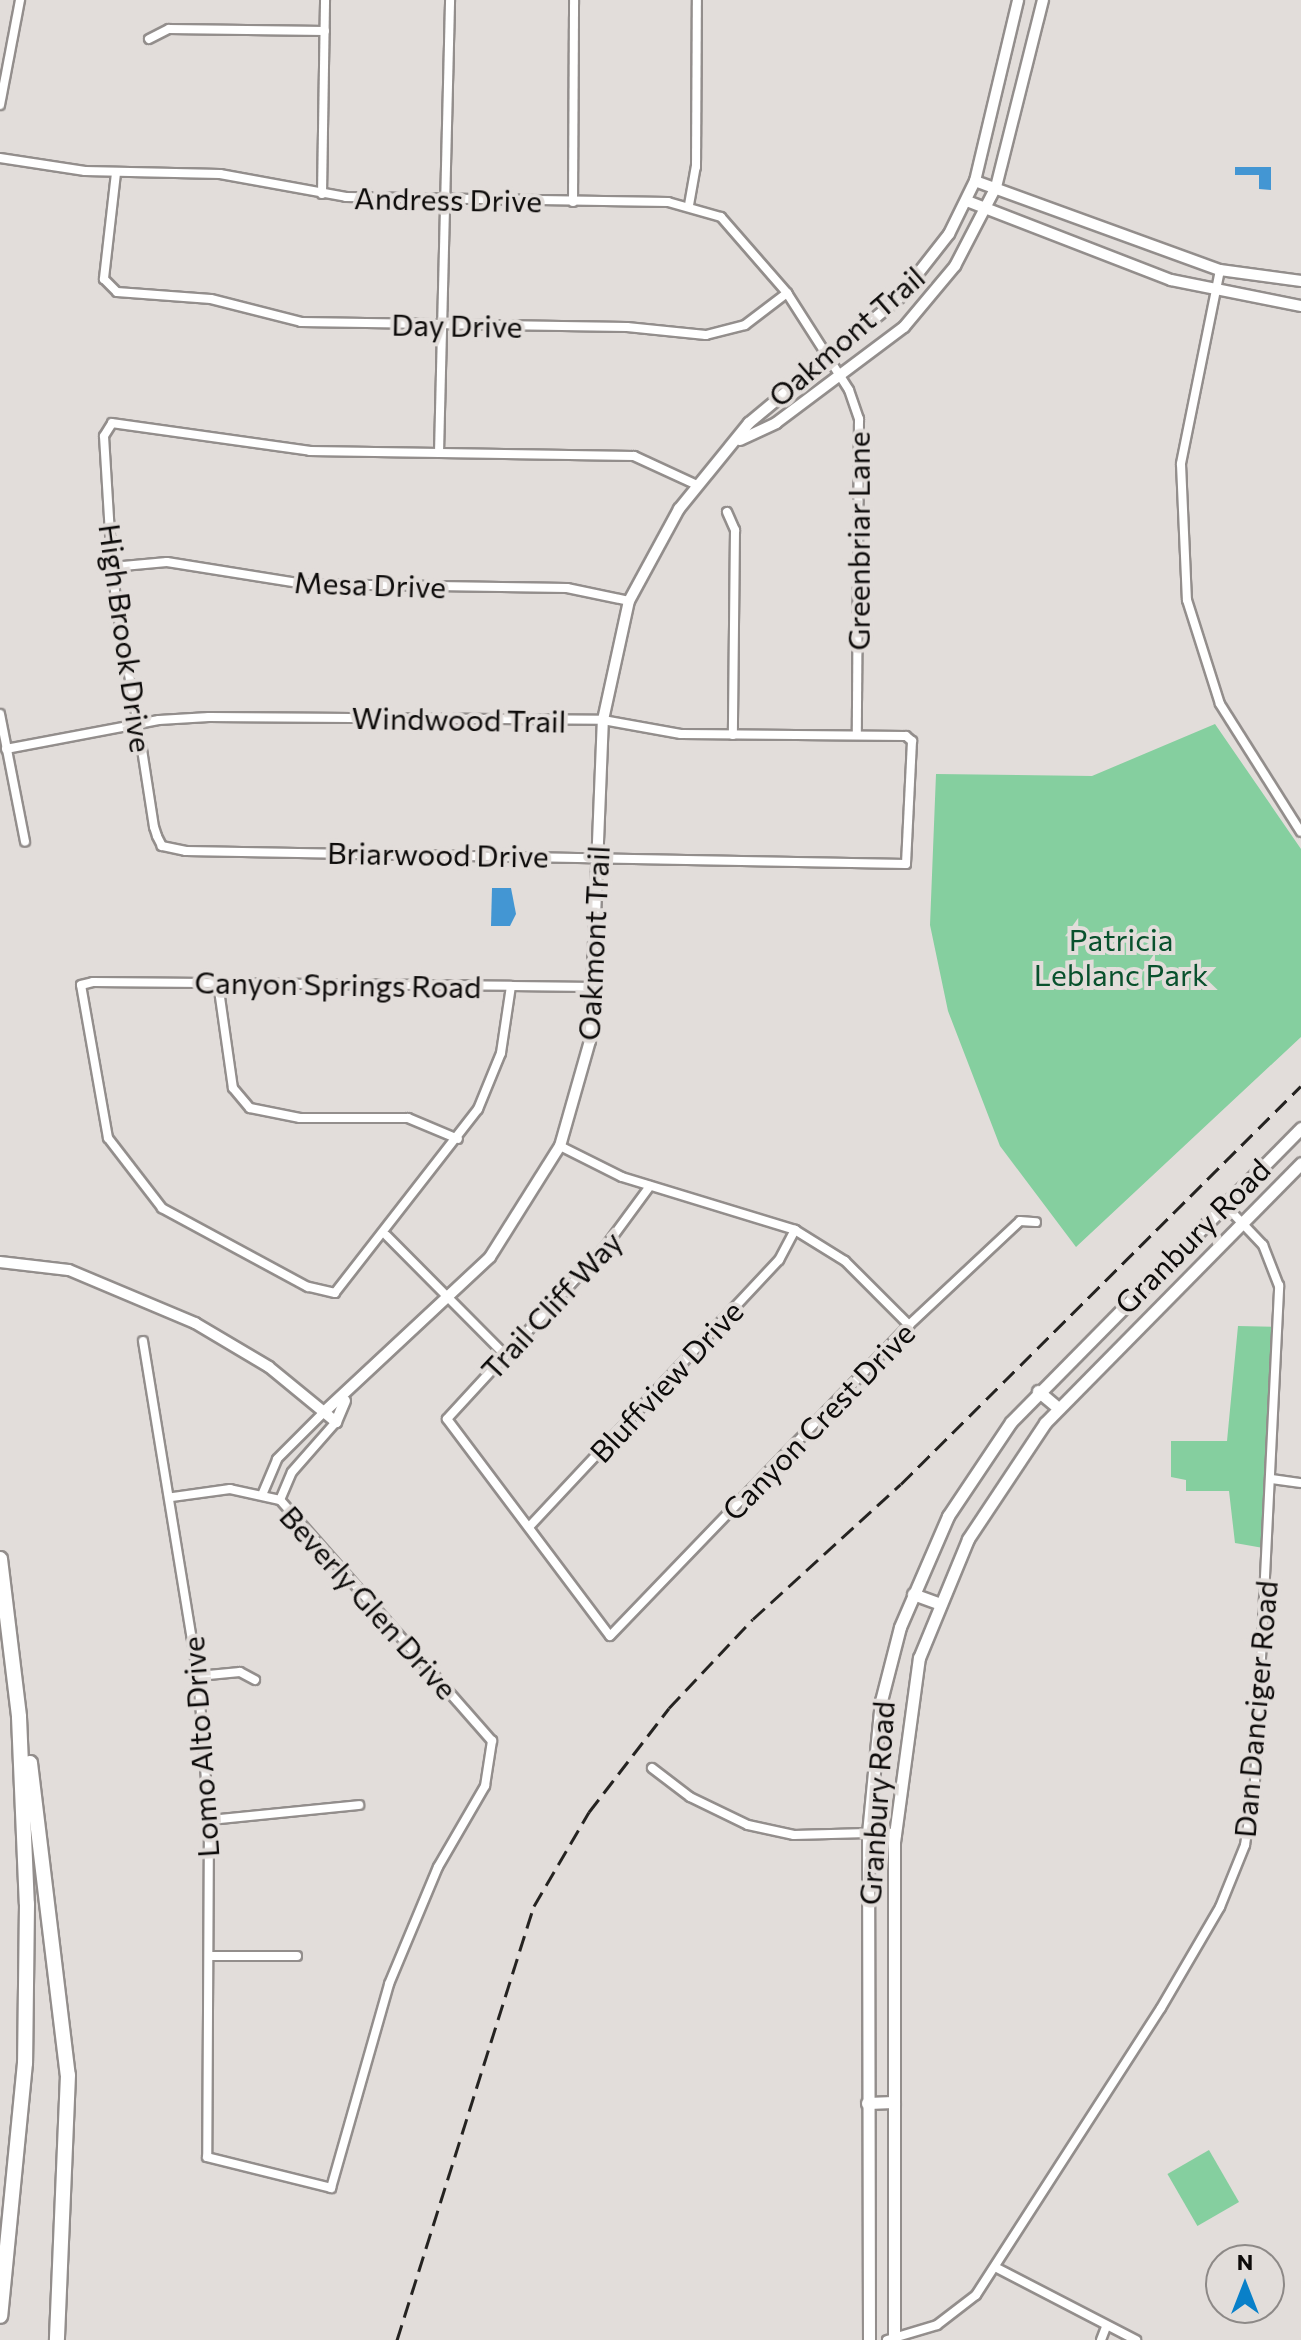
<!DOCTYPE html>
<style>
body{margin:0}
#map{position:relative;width:1301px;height:2340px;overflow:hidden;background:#e2ddda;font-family:Commissioner,sans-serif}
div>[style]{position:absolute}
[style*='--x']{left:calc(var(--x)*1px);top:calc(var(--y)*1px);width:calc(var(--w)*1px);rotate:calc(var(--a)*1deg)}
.green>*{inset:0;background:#85cf9f;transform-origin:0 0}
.water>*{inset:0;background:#4396d3}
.roads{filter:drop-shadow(2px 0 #938e8c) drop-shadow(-2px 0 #938e8c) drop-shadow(0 2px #938e8c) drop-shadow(0 -2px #938e8c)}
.minor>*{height:8px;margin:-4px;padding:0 4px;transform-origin:4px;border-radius:4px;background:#fff}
.tertiary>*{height:10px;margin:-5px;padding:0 5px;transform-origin:5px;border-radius:5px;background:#fff}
.secondary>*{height:11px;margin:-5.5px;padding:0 5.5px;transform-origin:5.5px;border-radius:5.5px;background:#fff}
.motorway>*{height:14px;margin:-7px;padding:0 7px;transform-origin:7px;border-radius:7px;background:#fff}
.rail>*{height:3px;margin-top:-1.5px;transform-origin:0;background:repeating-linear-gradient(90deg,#252321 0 16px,transparent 0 24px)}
span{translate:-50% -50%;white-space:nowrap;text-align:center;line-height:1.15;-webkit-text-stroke:8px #e2ddda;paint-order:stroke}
.street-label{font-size:30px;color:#0d0b0a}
.park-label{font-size:30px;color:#08512d}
.north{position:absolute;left:1205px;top:2244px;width:80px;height:80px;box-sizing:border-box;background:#e2ddda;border:2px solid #8d8987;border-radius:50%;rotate:0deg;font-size:22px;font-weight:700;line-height:32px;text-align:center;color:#0d0b0a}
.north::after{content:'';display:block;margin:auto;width:28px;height:36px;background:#0980c9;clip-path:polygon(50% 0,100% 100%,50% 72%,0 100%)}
</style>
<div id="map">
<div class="green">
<i style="clip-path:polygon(1215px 724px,1301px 849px,1301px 1037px,1076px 1247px,1000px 1146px,948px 1011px,930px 925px,936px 774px,1092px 776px)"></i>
<i style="clip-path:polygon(1238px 1326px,1279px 1327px,1269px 1549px,1235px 1543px,1229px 1491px,1186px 1491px,1186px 1480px,1171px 1477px,1171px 1441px,1227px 1441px)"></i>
<i style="left:1209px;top:2150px;width:60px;height:48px;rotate:60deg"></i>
</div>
<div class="water">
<i style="clip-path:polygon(1235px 167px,1271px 167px,1271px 190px,1259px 189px,1259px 175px,1235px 175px)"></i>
<i style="clip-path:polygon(492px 888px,511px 888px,516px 914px,510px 926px,491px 926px)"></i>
</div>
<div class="roads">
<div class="minor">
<i style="--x:149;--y:39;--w:22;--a:-27"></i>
<i style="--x:169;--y:29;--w:156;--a:0.7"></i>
<i style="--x:0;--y:105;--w:107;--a:-79.2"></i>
<i style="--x:0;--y:158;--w:86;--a:8.7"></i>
<i style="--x:85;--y:171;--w:135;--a:1.3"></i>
<i style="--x:220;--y:174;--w:128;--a:10.3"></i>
<i style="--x:346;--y:197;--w:322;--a:0.9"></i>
<i style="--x:668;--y:202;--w:55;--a:15.8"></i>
<i style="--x:721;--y:217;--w:101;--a:49"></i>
<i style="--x:787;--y:293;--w:115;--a:57.4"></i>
<i style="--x:849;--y:390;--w:31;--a:71"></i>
<i style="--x:859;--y:419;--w:315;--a:90.4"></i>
<i style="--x:116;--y:173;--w:107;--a:96.5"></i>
<i style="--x:104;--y:279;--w:18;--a:45"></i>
<i style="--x:117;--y:292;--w:94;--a:4.3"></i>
<i style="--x:211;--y:299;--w:93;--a:14.3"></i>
<i style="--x:301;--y:322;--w:326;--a:0.9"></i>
<i style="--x:627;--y:327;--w:79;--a:5.8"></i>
<i style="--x:706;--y:335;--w:40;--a:-14.4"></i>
<i style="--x:745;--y:325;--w:53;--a:-37.3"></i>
<i style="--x:322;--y:194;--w:194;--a:-89.1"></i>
<i style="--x:573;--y:202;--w:202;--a:-89.7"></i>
<i style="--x:689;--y:205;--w:39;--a:-80"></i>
<i style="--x:696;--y:167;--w:167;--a:-89.7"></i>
<i style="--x:1220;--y:270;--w:198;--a:101.4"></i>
<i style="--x:1181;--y:464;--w:136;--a:87.5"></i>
<i style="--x:1187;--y:600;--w:109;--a:72.4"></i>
<i style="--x:1220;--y:704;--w:151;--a:57.7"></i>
<i style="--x:439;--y:453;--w:453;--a:-88.6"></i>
<i style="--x:727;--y:512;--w:20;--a:66"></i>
<i style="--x:735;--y:530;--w:205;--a:90.6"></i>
<i style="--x:112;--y:567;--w:55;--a:-5.2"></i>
<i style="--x:167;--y:562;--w:140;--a:9.1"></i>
<i style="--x:305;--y:584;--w:262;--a:0.9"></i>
<i style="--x:567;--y:588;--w:63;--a:11.8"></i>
<i style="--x:0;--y:714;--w:130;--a:78.9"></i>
<i style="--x:6;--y:749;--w:134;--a:-10.7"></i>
<i style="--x:138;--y:724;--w:21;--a:-11"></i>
<i style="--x:159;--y:720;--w:50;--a:-3.4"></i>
<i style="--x:209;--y:717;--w:394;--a:0.4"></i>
<i style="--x:603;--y:720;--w:79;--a:10.2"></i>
<i style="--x:681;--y:734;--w:225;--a:0.5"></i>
<i style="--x:906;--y:736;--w:8;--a:40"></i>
<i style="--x:912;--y:741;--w:123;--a:92.8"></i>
<i style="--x:906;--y:864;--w:720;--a:-178.97"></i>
<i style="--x:186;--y:851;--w:25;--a:-168"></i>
<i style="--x:162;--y:846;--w:11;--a:-117"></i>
<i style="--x:157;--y:836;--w:9;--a:-108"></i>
<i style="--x:154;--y:827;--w:104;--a:-98.8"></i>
<i style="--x:138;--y:724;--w:112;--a:-100.3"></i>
<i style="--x:118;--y:614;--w:47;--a:-97.3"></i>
<i style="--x:112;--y:567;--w:131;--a:-93.5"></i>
<i style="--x:104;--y:436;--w:15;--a:-58"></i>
<i style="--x:112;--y:423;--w:200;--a:8"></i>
<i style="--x:310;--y:451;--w:324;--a:0.9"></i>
<i style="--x:634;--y:456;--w:69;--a:24.7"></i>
<i style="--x:218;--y:983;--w:106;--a:81.9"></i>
<i style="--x:233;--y:1088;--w:26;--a:50"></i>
<i style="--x:250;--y:1108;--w:51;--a:11.3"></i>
<i style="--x:300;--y:1118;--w:108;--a:0"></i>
<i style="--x:408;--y:1118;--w:54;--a:22.8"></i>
<i style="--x:511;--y:986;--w:68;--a:98.5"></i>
<i style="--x:501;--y:1053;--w:61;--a:112.3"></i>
<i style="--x:478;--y:1109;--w:233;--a:127.9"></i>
<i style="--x:335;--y:1293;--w:28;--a:-167"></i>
<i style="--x:308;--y:1287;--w:166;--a:-151.6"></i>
<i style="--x:162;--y:1208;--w:88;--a:-127.6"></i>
<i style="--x:108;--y:1138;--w:155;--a:-100"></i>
<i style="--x:81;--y:985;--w:12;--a:-14"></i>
<i style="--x:93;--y:982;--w:418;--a:0.5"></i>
<i style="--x:511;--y:986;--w:84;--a:0.7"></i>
<i style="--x:560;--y:1146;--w:69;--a:26.6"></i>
<i style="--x:622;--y:1177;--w:181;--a:17"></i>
<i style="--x:795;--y:1230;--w:59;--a:31.8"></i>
<i style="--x:845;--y:1261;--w:91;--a:45"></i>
<i style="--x:650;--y:1186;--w:74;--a:126.3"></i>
<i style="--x:606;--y:1246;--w:235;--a:132.6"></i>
<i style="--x:447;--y:1419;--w:271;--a:53.1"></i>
<i style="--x:610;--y:1636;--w:431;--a:-46.1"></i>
<i style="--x:909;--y:1325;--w:152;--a:-43.1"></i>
<i style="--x:1020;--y:1221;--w:16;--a:4"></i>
<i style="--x:387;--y:1236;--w:166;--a:45.2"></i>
<i style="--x:143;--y:1341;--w:339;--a:80.7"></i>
<i style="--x:198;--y:1676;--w:144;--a:85.6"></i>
<i style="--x:209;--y:1820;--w:337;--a:90.3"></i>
<i style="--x:207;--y:2157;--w:128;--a:14"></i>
<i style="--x:331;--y:2188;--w:212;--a:-74.1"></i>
<i style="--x:389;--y:1984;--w:127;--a:-67.3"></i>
<i style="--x:438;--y:1867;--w:94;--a:-59.9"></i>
<i style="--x:485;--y:1786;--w:46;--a:-81.2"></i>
<i style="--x:492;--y:1741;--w:321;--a:-131.3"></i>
<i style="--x:280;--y:1500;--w:51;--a:-167.6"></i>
<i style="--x:230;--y:1489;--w:59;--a:172.1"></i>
<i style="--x:1272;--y:1479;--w:29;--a:8"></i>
<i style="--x:262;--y:1495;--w:39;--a:-67"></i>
<i style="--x:277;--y:1459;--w:66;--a:-45"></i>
<i style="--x:280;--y:1500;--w:30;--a:-67"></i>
<i style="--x:292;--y:1472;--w:67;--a:-48.7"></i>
<i style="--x:529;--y:1527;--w:366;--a:-46.9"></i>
<i style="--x:779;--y:1260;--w:34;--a:-62"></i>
<i style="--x:198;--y:1676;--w:42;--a:-5.4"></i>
<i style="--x:240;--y:1672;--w:17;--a:28"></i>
<i style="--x:652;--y:1768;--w:48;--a:37.3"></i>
<i style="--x:690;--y:1797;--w:64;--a:25.8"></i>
<i style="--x:748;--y:1825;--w:47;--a:12.3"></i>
<i style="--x:794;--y:1835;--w:74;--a:-1.5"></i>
<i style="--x:209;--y:1820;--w:151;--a:-5.7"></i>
<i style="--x:209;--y:1956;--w:88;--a:0"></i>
<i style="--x:995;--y:2267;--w:159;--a:27.4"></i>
<i style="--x:887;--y:2340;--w:52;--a:-16.7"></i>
<i style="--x:937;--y:2325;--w:49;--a:-37.6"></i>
<i style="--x:976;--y:2295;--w:341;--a:-57.2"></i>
<i style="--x:1161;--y:2008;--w:117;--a:-59.7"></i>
<i style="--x:1220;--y:1907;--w:67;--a:-68"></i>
<i style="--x:1245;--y:1845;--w:65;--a:-81.1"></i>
<i style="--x:1255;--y:1781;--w:496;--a:-87.2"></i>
<i style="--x:1279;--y:1286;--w:44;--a:-111.3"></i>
<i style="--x:1263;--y:1245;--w:57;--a:-133.6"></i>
<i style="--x:1101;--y:2340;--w:14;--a:-69"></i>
</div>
<div class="tertiary">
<i style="--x:975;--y:181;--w:261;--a:20"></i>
<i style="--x:1220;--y:270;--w:82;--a:7.7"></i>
<i style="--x:967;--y:201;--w:219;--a:21.2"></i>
<i style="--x:1171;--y:280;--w:133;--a:11.3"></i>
<i style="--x:740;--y:440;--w:40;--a:-25"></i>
<i style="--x:776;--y:423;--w:160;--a:-36.9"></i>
<i style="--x:904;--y:327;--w:80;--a:-50.1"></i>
<i style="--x:955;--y:266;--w:89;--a:-62.6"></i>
<i style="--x:996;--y:187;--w:193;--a:-75.9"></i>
<i style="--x:0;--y:1262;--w:69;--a:6.6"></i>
<i style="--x:69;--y:1270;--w:137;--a:22.8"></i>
<i style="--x:195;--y:1323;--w:86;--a:30.7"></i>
<i style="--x:269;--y:1367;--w:87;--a:39.4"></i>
<i style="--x:336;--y:1422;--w:23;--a:-67"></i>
<i style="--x:324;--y:1412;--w:227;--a:-43"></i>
<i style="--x:490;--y:1257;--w:131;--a:-57.8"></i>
<i style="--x:560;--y:1146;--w:109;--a:-74.1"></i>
<i style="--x:590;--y:1041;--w:321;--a:-87.7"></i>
<i style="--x:603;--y:720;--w:122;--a:-77.7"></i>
<i style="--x:629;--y:601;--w:105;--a:-61.5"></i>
<i style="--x:679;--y:509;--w:111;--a:-50.9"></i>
<i style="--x:749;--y:423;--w:194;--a:-39.8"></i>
<i style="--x:898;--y:299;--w:83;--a:-51.9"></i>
<i style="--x:949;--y:234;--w:59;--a:-63.9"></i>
<i style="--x:975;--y:181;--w:186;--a:-76.6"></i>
</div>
<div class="secondary">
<i style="--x:1038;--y:1391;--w:25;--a:40"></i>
<i style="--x:913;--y:1594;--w:27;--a:20"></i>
<i style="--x:868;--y:1833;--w:27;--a:2"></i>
<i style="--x:867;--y:2103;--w:27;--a:-2"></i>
<i style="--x:869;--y:2340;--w:507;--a:-90.11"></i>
<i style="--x:868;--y:1833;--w:133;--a:-84.4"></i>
<i style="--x:881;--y:1701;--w:76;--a:-75.6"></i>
<i style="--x:900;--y:1627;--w:121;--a:-66.6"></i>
<i style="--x:948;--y:1516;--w:113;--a:-56.2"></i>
<i style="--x:1011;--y:1422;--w:413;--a:-45.4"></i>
<i style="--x:894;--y:2340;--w:498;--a:-90"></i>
<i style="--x:894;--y:1842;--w:186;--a:-82.3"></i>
<i style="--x:919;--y:1658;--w:129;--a:-67.6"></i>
<i style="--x:968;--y:1539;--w:139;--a:-56.4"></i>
<i style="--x:1045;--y:1423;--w:365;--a:-45.4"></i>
</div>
<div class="motorway">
<i style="--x:0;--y:1559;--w:159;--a:83.1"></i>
<i style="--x:19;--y:1717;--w:187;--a:87.6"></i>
<i style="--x:27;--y:1904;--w:159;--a:90.7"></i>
<i style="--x:25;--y:2063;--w:254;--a:95.6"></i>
<i style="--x:30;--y:1763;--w:314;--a:83.1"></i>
<i style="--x:68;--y:2075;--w:265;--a:92.4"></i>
</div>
</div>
<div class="rail">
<i style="--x:397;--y:2340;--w:455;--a:-72.5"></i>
<i style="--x:534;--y:1906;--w:109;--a:-59.7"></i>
<i style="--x:589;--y:1812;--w:131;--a:-52.4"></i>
<i style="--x:669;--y:1708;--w:122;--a:-46.7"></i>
<i style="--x:753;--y:1619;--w:200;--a:-42.4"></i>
<i style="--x:901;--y:1484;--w:564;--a:-44.86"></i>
</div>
<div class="street-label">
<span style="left:448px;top:199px;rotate:1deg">Andress Drive</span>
<span style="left:457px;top:325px;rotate:1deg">Day Drive</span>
<span style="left:846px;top:336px;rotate:-41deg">Oakmont Trail</span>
<span style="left:858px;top:541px;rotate:-90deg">Greenbriar Lane</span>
<span style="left:370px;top:584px;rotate:2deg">Mesa Drive</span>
<span style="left:126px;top:638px;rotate:82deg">High Brook Drive</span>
<span style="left:459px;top:719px;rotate:1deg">Windwood Trail</span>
<span style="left:438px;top:854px;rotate:1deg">Briarwood Drive</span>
<span style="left:593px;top:943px;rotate:-87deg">Oakmont Trail</span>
<span style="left:338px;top:984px;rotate:1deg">Canyon Springs Road</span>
<span style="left:1192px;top:1236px;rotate:-45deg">Granbury Road</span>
<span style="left:551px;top:1305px;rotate:-47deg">Trail Cliff Way</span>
<span style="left:666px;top:1381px;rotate:-47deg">Bluffview Drive</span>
<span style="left:818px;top:1421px;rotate:-46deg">Canyon Crest Drive</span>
<span style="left:369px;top:1602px;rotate:48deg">Beverly Glen Drive</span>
<span style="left:1255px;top:1709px;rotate:-85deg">Dan Danciger Road</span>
<span style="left:200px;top:1747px;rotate:-94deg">Lomo Alto Drive</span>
<span style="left:876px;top:1803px;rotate:-86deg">Granbury Road</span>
</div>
<div class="park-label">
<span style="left:1121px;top:956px">Patricia<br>Leblanc Park</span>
</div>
<div class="north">N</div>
</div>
